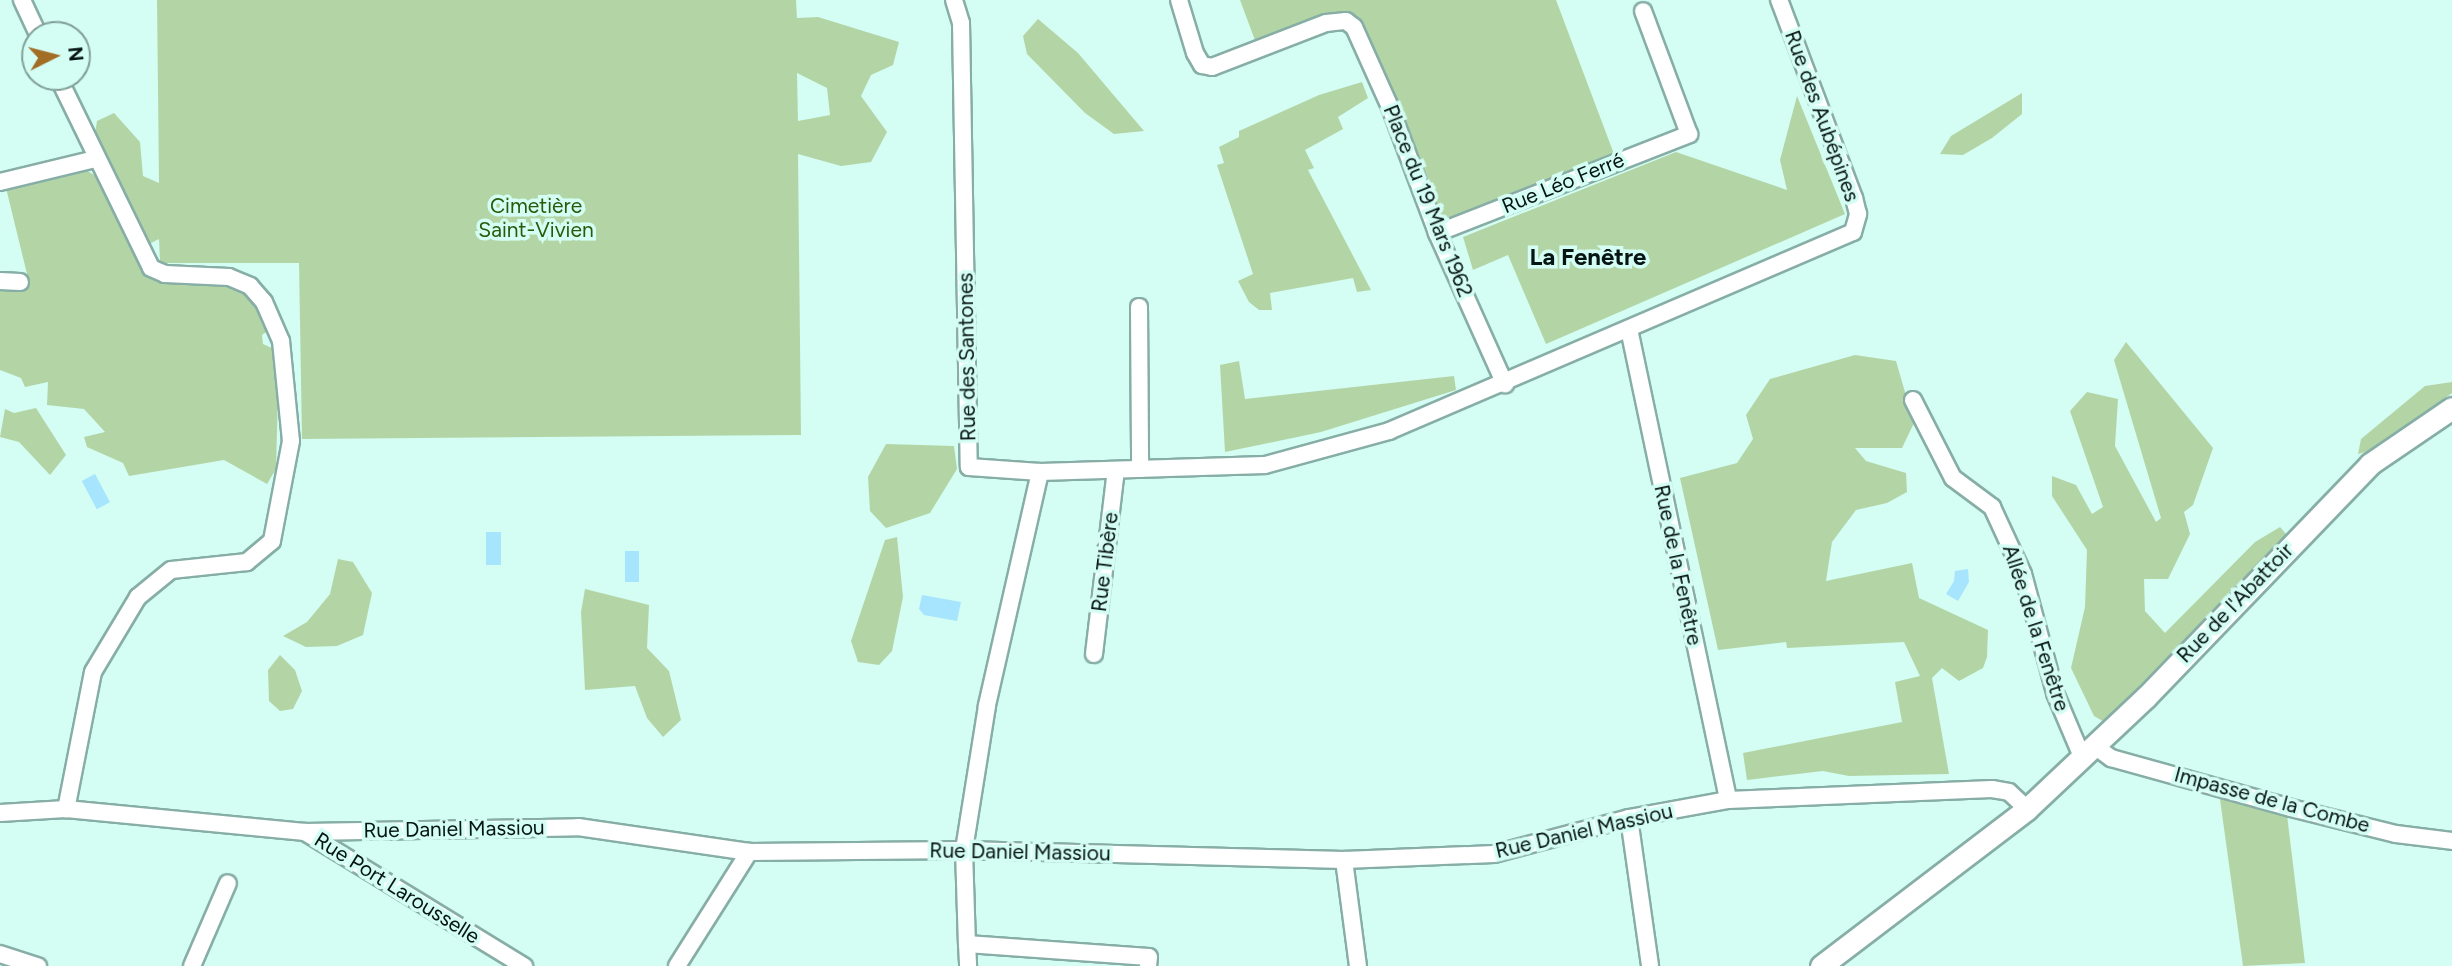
<!DOCTYPE html>
<meta charset="utf-8">
<style>
body{margin:0}
#map{position:relative;width:2452px;height:966px;overflow:hidden;background:#d4fdf4;font-family:Figtree,sans-serif}
div>[style]{position:absolute}
[style*='--x']{left:calc(var(--x)*1px);top:calc(var(--y)*1px);width:calc(var(--w)*1px);rotate:calc(var(--a)*1deg)}
.green>*{inset:0;background:#b3d5a6}
.water>*{inset:0;background:#a7e5ff;transform-origin:0 0}
.roads{filter:drop-shadow(2px 0 #87aea6) drop-shadow(-2px 0 #87aea6) drop-shadow(0 2px #87aea6) drop-shadow(0 -2px #87aea6)}
.minor>*{height:16px;margin:-8px;padding:0 8px;transform-origin:8px;border-radius:8px;background:#fff}
.tertiary>*{height:21px;margin:-10.5px;padding:0 10.5px;transform-origin:10.5px;border-radius:10.5px;background:#fff}
span{translate:-50% -50%;white-space:nowrap;text-align:center;line-height:1.15;-webkit-text-stroke:7px #d4fdf4;paint-order:stroke}
.street-label{font-size:21px;color:#061412}
.park-label{font-size:21px;color:#285a0a}
.quarter-label{font-size:24px;color:#061412;font-weight:700}
.north{position:absolute;left:21px;top:21px;width:70px;height:70px;box-sizing:border-box;background:#d4fdf4;border:2px solid #82a09a;border-radius:50%;rotate:84deg;font-size:19px;font-weight:700;line-height:28px;text-align:center;color:#061412}
.north::after{content:'';display:block;margin:auto;width:24px;height:32px;background:#a26d25;clip-path:polygon(50% 0,100% 100%,50% 72%,0 100%)}
</style>
<div id="map">
<div class="green">
<i style="clip-path:polygon(evenodd,157px 0,796px 0,797px 18px,818px 17px,899px 42px,893px 65px,871px 75px,861px 96px,887px 132px,871px 162px,841px 166px,798px 154px,801px 435px,302px 439px,299px 263px,160px 263px,159px 239px,149px 244px,142px 238px,118px 192px,118px 178px,94px 140px,97px 121px,114px 113px,140px 142px,143px 176px,159px 183px,157px 0,797px 73px,827px 88px,830px 115px,798px 121px,797px 73px)"></i>
<i style="clip-path:polygon(1240px 0,1556px 0,1617px 162px,1437px 233px,1346px 21px,1259px 51px)"></i>
<i style="clip-path:polygon(1038px 19px,1078px 53px,1144px 131px,1114px 134px,1085px 113px,1027px 54px,1023px 36px)"></i>
<i style="clip-path:polygon(1362px 82px,1368px 98px,1338px 117px,1343px 129px,1305px 150px,1314px 168px,1308px 170px,1371px 290px,1357px 292px,1353px 278px,1270px 293px,1272px 310px,1259px 310px,1249px 302px,1238px 281px,1253px 274px,1217px 165px,1224px 163px,1219px 147px,1239px 137px,1239px 131px,1319px 95px)"></i>
<i style="clip-path:polygon(2022px 93px,2022px 114px,1992px 138px,1963px 155px,1940px 154px,1951px 136px)"></i>
<i style="clip-path:polygon(1797px 96px,1845px 214px,1546px 344px,1508px 255px,1473px 270px,1463px 237px,1676px 152px,1787px 190px,1780px 160px)"></i>
<i style="clip-path:polygon(86px 170px,101px 179px,145px 267px,185px 280px,235px 286px,259px 306px,269px 330px,262px 335px,263px 344px,274px 349px,278px 392px,276px 469px,267px 484px,224px 460px,129px 476px,123px 463px,87px 447px,84px 437px,105px 432px,84px 409px,47px 405px,48px 382px,25px 387px,21px 378px,0 370px,0 291px,6px 290px,2px 276px,28px 278px,6px 188px)"></i>
<i style="clip-path:polygon(2126px 342px,2213px 448px,2193px 505px,2184px 512px,2190px 534px,2168px 579px,2144px 579px,2145px 611px,2165px 633px,2255px 542px,2280px 527px,2293px 542px,2108px 724px,2094px 716px,2071px 668px,2085px 607px,2087px 550px,2052px 496px,2052px 476px,2076px 485px,2092px 514px,2103px 507px,2070px 411px,2087px 392px,2118px 399px,2115px 446px,2156px 522px,2161px 518px,2114px 360px)"></i>
<i style="clip-path:polygon(1855px 355px,1896px 361px,1914px 423px,1902px 448px,1855px 448px,1866px 461px,1906px 473px,1907px 492px,1887px 503px,1856px 510px,1832px 542px,1826px 581px,1912px 563px,1919px 598px,1988px 630px,1987px 657px,1983px 668px,1959px 681px,1942px 668px,1932px 678px,1949px 774px,1849px 776px,1823px 771px,1747px 780px,1743px 753px,1902px 722px,1895px 682px,1920px 676px,1904px 642px,1787px 648px,1786px 642px,1718px 650px,1680px 478px,1737px 463px,1753px 439px,1746px 415px,1770px 379px)"></i>
<i style="clip-path:polygon(1239px 361px,1245px 399px,1454px 376px,1456px 390px,1321px 432px,1225px 452px,1220px 365px)"></i>
<i style="clip-path:polygon(2452px 382px,2452px 393px,2373px 450px,2358px 454px,2361px 439px,2425px 386px)"></i>
<i style="clip-path:polygon(36px 408px,66px 455px,50px 475px,19px 442px,0 437px,5px 409px,14px 413px)"></i>
<i style="clip-path:polygon(886px 444px,954px 446px,957px 469px,930px 513px,886px 528px,870px 511px,868px 477px)"></i>
<i style="clip-path:polygon(897px 537px,903px 597px,892px 651px,879px 665px,858px 662px,851px 641px,885px 540px)"></i>
<i style="clip-path:polygon(338px 559px,353px 562px,372px 593px,363px 635px,337px 646px,306px 647px,283px 636px,307px 622px,330px 594px)"></i>
<i style="clip-path:polygon(585px 589px,649px 605px,647px 648px,669px 671px,681px 720px,663px 737px,647px 718px,635px 686px,585px 690px,581px 612px)"></i>
<i style="clip-path:polygon(280px 655px,295px 670px,302px 691px,293px 709px,280px 711px,269px 701px,268px 670px)"></i>
<i style="clip-path:polygon(2219px 792px,2287px 815px,2305px 963px,2243px 966px)"></i>
</div>
<div class="water">
<i style="left:95px;top:474px;width:32px;height:15px;rotate:62deg"></i>
<i style="left:486px;top:532px;width:15px;height:33px"></i>
<i style="left:625px;top:551px;width:14px;height:31px"></i>
<i style="clip-path:polygon(1968px 569px,1969px 582px,1958px 601px,1946px 594px,1954px 581px,1955px 571px)"></i>
<i style="clip-path:polygon(922px 595px,961px 602px,957px 621px,924px 615px,919px 609px)"></i>
</div>
<div class="roads">
<div class="minor">
<i style="--x:22;--y:0;--w:38;--a:65"></i>
<i style="--x:954;--y:0;--w:24;--a:73"></i>
<i style="--x:961;--y:23;--w:444;--a:89"></i>
<i style="--x:969;--y:467;--w:71;--a:4"></i>
<i style="--x:1040;--y:472;--w:225;--a:-1.8"></i>
<i style="--x:1265;--y:465;--w:129;--a:-15.3"></i>
<i style="--x:1389;--y:431;--w:505;--a:-23.21"></i>
<i style="--x:1853;--y:232;--w:19;--a:-74"></i>
<i style="--x:1858;--y:214;--w:16;--a:-104"></i>
<i style="--x:1854;--y:198;--w:212;--a:-110.7"></i>
<i style="--x:1179;--y:0;--w:55;--a:73.2"></i>
<i style="--x:1195;--y:53;--w:14;--a:60"></i>
<i style="--x:1202;--y:65;--w:10;--a:11"></i>
<i style="--x:1212;--y:67;--w:122;--a:-21.1"></i>
<i style="--x:1326;--y:23;--w:20;--a:-6"></i>
<i style="--x:1346;--y:21;--w:10;--a:37"></i>
<i style="--x:1354;--y:27;--w:88;--a:65.8"></i>
<i style="--x:1390;--y:107;--w:134;--a:69.5"></i>
<i style="--x:1437;--y:233;--w:166;--a:65.8"></i>
<i style="--x:58;--y:77;--w:212;--a:64"></i>
<i style="--x:151;--y:268;--w:15;--a:23"></i>
<i style="--x:165;--y:274;--w:64;--a:2.7"></i>
<i style="--x:229;--y:277;--w:23;--a:23"></i>
<i style="--x:250;--y:286;--w:21;--a:49"></i>
<i style="--x:264;--y:302;--w:43;--a:66.4"></i>
<i style="--x:281;--y:341;--w:100;--a:84.3"></i>
<i style="--x:291;--y:441;--w:102;--a:100.8"></i>
<i style="--x:272;--y:541;--w:33;--a:140"></i>
<i style="--x:247;--y:562;--w:76;--a:174"></i>
<i style="--x:171;--y:570;--w:43;--a:140.7"></i>
<i style="--x:138;--y:597;--w:87;--a:121"></i>
<i style="--x:93;--y:672;--w:140;--a:101.1"></i>
<i style="--x:0;--y:182;--w:98;--a:-13.6"></i>
<i style="--x:1437;--y:233;--w:271;--a:-21.4"></i>
<i style="--x:1689;--y:134;--w:131;--a:-110.5"></i>
<i style="--x:0;--y:281;--w:20;--a:3"></i>
<i style="--x:1139;--y:307;--w:162;--a:89.6"></i>
<i style="--x:1629;--y:329;--w:481;--a:78.1"></i>
<i style="--x:1913;--y:400;--w:88;--a:62.9"></i>
<i style="--x:1953;--y:478;--w:49;--a:36.6"></i>
<i style="--x:1992;--y:507;--w:74;--a:65.2"></i>
<i style="--x:2023;--y:574;--w:123;--a:74.9"></i>
<i style="--x:2055;--y:693;--w:72;--a:67"></i>
<i style="--x:1040;--y:472;--w:240;--a:102.8"></i>
<i style="--x:987;--y:706;--w:146;--a:99.1"></i>
<i style="--x:964;--y:850;--w:94;--a:88.2"></i>
<i style="--x:967;--y:944;--w:182;--a:4.1"></i>
<i style="--x:1149;--y:957;--w:9;--a:96"></i>
<i style="--x:1094;--y:654;--w:185;--a:-83.2"></i>
<i style="--x:2096;--y:747;--w:19;--a:36"></i>
<i style="--x:2111;--y:758;--w:187;--a:15.5"></i>
<i style="--x:2291;--y:808;--w:108;--a:13.9"></i>
<i style="--x:2396;--y:834;--w:56;--a:7.1"></i>
<i style="--x:0;--y:813;--w:66;--a:-3.5"></i>
<i style="--x:66;--y:809;--w:240;--a:5.5"></i>
<i style="--x:305;--y:832;--w:273;--a:-1"></i>
<i style="--x:578;--y:827;--w:173;--a:8.3"></i>
<i style="--x:749;--y:852;--w:215;--a:-0.5"></i>
<i style="--x:964;--y:850;--w:380;--a:1.5"></i>
<i style="--x:1344;--y:860;--w:150;--a:-2.3"></i>
<i style="--x:1494;--y:854;--w:140;--a:-14.9"></i>
<i style="--x:1629;--y:818;--w:101;--a:-10.3"></i>
<i style="--x:1728;--y:800;--w:264;--a:-2.4"></i>
<i style="--x:1992;--y:789;--w:17;--a:10"></i>
<i style="--x:2009;--y:792;--w:25;--a:43"></i>
<i style="--x:1629;--y:818;--w:149;--a:81.9"></i>
<i style="--x:305;--y:832;--w:257;--a:31.5"></i>
<i style="--x:1344;--y:860;--w:107;--a:82.5"></i>
<i style="--x:967;--y:944;--w:22;--a:87"></i>
<i style="--x:0;--y:954;--w:40;--a:18"></i>
<i style="--x:192;--y:966;--w:90;--a:-66.6"></i>
<i style="--x:677;--y:966;--w:135;--a:-57.7"></i>
</div>
<div class="tertiary">
<i style="--x:1821;--y:966;--w:259;--a:-37.3"></i>
<i style="--x:2027;--y:809;--w:163;--a:-43.3"></i>
<i style="--x:2146;--y:697;--w:323;--a:-46.1"></i>
<i style="--x:2370;--y:464;--w:99;--a:-34.3"></i>
</div>
</div>
<div class="street-label">
<span style="left:1822px;top:116px;rotate:70deg">Rue des Aubépines</span>
<span style="left:1563px;top:183px;rotate:-22deg">Rue Léo Ferré</span>
<span style="left:1428px;top:201px;rotate:68deg">Place du 19 Mars 1962</span>
<span style="left:967px;top:357px;rotate:-91deg">Rue des Santones</span>
<span style="left:1105px;top:562px;rotate:-83deg">Rue Tibère</span>
<span style="left:1678px;top:565px;rotate:78deg">Rue de la Fenêtre</span>
<span style="left:2235px;top:603px;rotate:-46deg">Rue de l'Abattoir</span>
<span style="left:2036px;top:628px;rotate:72deg">Allée de la Fenêtre</span>
<span style="left:2272px;top:800px;rotate:15deg">Impasse de la Combe</span>
<span style="left:454px;top:829px;rotate:-1deg">Rue Daniel Massiou</span>
<span style="left:1584px;top:831px;rotate:-13deg">Rue Daniel Massiou</span>
<span style="left:1020px;top:852px;rotate:1deg">Rue Daniel Massiou</span>
<span style="left:397px;top:888px;rotate:32deg">Rue Port Larousselle</span>
</div>
<div class="park-label">
<span style="left:536px;top:218px">Cimetière<br>Saint-Vivien</span>
</div>
<div class="quarter-label">
<span style="left:1588px;top:257px">La Fenêtre</span>
</div>
<div class="north">N</div>
</div>
